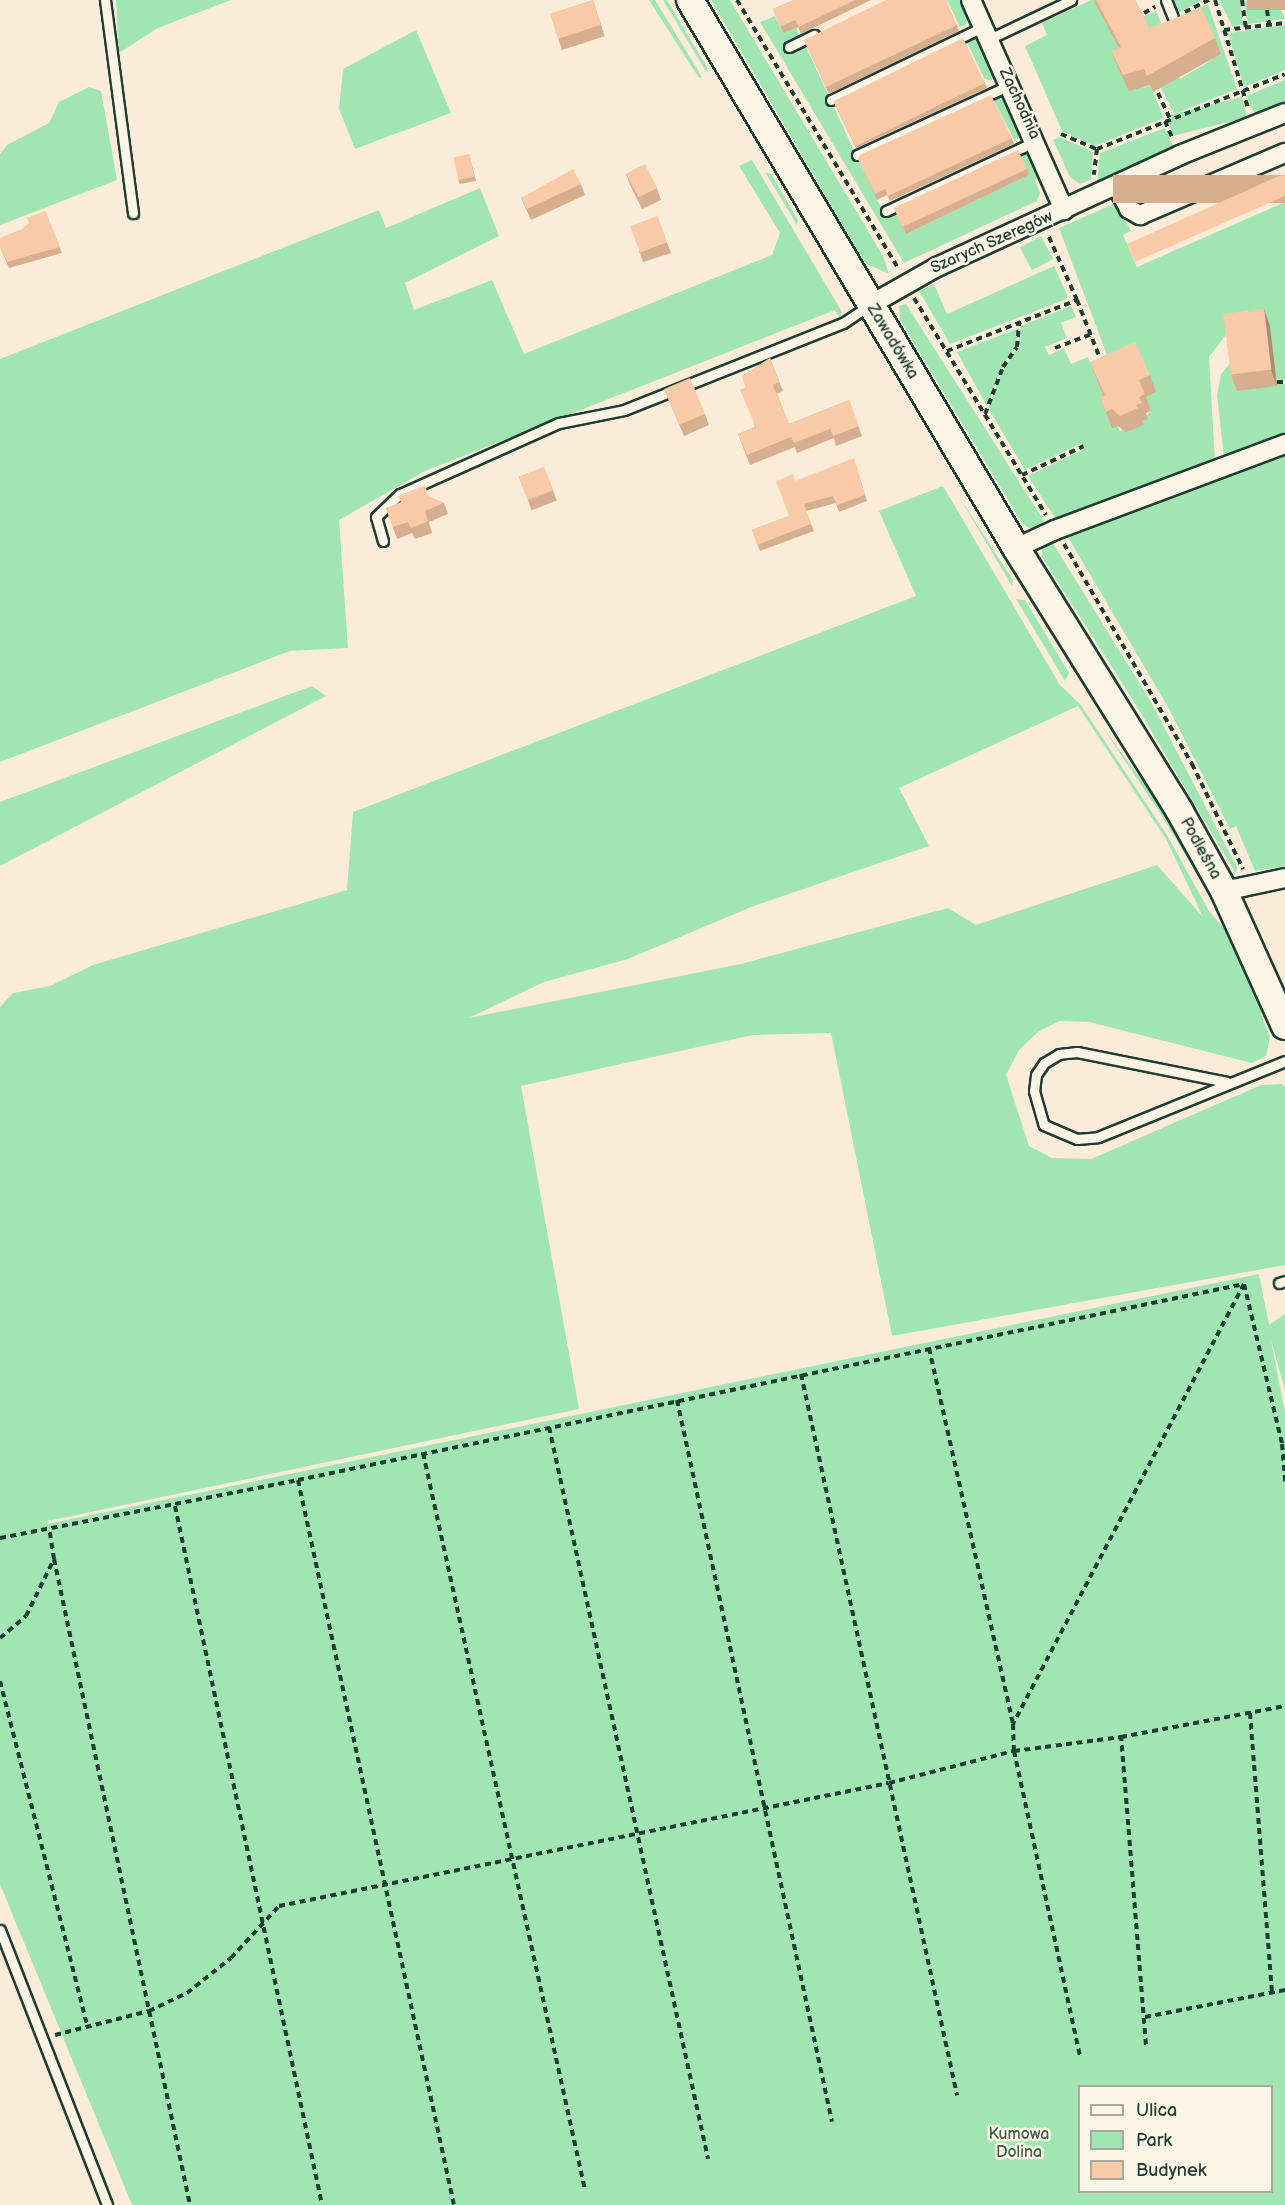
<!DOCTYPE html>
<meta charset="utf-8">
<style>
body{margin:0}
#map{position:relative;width:1285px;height:2205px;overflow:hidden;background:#fbecd9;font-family:"Balsamiq Sans",sans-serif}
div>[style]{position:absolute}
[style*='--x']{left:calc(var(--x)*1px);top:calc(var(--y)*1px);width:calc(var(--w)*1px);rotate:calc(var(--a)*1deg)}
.green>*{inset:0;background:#a1e6b2;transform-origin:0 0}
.path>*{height:4px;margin-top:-2px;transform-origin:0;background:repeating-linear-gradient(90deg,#1f3d34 0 6px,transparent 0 10.5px)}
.roads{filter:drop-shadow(2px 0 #1f3d34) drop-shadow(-2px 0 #1f3d34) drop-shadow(0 2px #1f3d34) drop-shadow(0 -2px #1f3d34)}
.service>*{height:9px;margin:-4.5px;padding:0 4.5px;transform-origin:4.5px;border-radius:4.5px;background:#fcf5e5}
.minor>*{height:18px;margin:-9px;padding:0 9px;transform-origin:9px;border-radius:9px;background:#fcf5e5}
.secondary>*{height:26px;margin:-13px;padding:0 13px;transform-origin:13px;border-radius:13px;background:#fcf5e5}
.wall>*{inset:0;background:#d6ae90;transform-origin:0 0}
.shaded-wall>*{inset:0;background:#ae8d76}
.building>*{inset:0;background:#f9caa8;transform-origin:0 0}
span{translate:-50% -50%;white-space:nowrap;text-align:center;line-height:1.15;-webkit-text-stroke:5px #fcf5e5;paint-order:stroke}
.street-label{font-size:16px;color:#1f3d34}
.park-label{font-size:16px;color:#395f4d}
.legend{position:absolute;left:1078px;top:2085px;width:195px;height:108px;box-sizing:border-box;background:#fcf5e5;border:2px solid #a4ab9e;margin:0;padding:8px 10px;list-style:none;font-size:18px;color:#1f3d34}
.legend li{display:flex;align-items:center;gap:12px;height:30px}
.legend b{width:30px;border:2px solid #a4ab9e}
</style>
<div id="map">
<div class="green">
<i style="clip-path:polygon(116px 0,231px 0,158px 28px,119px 53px)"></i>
<i style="clip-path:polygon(649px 0,655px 0,702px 77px,699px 78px)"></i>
<i style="clip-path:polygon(663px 0,667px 0,707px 67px,707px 73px)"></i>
<i style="clip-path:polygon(711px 0,730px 0,883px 256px,889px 274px,865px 263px)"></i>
<i style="clip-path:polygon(947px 0,960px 0,968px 19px,966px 25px,960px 27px)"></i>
<i style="clip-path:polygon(1091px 0,1116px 0,1098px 9px,1144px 88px,1150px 85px,1164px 118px,1094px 146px,1062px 131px,1025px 46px,1047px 35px,1042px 23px)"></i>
<i style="clip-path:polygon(1174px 0,1202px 0,1178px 13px)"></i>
<i style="clip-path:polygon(1219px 0,1240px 0,1244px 25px,1232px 26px)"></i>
<i style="clip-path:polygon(1244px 0,1260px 10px,1281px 8px,1285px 19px,1248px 24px)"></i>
<i style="clip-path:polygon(1208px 4px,1237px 89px,1174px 114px,1160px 86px,1177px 73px,1180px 79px,1213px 59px,1178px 17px)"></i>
<i style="clip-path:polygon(1156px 11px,1162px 25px,1154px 57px,1140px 18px)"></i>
<i style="clip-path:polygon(775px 16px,783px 33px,796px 27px,799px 35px,786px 41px,792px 53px,806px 47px,877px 200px,882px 208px,898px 216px,906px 234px,1029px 175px,1019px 153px,1028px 149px,1040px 176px,1035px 180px,1040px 193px,1037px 201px,904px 263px,760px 22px)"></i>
<i style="clip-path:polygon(1285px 25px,1285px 70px,1244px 87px,1228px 33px)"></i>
<i style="clip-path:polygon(416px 30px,451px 113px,355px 149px,339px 109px,343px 69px)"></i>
<i style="clip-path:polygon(973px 36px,978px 38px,994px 76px,991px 81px,984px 78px,966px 40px)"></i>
<i style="clip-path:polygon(1285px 80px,1285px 104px,1255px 114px,1246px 96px)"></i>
<i style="clip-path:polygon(89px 87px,101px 91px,117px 180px,0 225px,0 154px,7px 145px,49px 123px,59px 102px)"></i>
<i style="clip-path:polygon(1003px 94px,1022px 135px,1015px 141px,994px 101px)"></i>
<i style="left:1242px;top:97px;width:21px;height:78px;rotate:76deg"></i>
<i style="clip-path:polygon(1165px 128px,1174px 148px,1097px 184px,1100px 153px)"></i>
<i style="clip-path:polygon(1060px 137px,1093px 152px,1091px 180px,1080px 184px,1070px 177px,1053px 140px)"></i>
<i style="clip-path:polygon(752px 160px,842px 312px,840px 318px,835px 310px,425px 471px,339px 520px,348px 648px,290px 651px,0 762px,0 359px,379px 210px,386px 228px,480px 188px,499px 236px,405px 283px,414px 310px,492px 280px,524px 354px,772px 255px,780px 233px,739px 166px)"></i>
<i style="clip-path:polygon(765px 172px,771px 174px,798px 220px,797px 225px)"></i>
<i style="clip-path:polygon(1285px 202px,1285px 380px,1276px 379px,1270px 326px,1229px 331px,1209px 357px,1215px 461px,1057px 521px,1028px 476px,1084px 449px,1082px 443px,1025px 470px,988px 408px,1004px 367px,1018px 347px,1021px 326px,1071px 306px,1076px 317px,1061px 323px,1067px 338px,1045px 347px,1049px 355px,1064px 348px,1071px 364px,1088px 357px,1120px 431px,1142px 421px,1151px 411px,1145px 397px,1156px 392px,1113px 371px,1059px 228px,1116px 203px,1131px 231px,1123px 235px,1137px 267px)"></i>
<i style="left:1041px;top:236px;width:26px;height:24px;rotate:62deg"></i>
<i style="clip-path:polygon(1054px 266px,1068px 297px,1064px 300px,950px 344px,919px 291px,934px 284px,947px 314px)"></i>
<i style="clip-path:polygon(906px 304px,1044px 521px,1041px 527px,1032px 530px,1022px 523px,900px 320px,899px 306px)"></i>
<i style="clip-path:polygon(1019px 328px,1016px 347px,1002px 367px,987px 406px,957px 352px)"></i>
<i style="clip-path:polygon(1233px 360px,1285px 384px,1285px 436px,1224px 457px,1217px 395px,1221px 374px)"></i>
<i style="clip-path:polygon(1285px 452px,1285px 866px,1255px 871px,1236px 826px,1230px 829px,1168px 707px,1065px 532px)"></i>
<i style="clip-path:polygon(evenodd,943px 486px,1060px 685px,1081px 705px,1167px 835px,1209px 911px,1238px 944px,1265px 1012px,1261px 1014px,1270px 1037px,1266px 1056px,1252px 1063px,1089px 1022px,1060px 1021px,1039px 1031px,1019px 1050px,1006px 1075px,1029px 1146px,1052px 1158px,1091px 1159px,1261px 1085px,1282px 1084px,1285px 1087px,1285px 1265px,892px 1336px,831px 1033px,753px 1035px,521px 1086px,579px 1409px,48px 1521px,47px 1524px,1259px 1274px,1269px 1325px,1285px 1314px,1285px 1390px,1271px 1340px,1285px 1412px,1285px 2205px,132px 2205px,0 1884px,0 1007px,13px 993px,50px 986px,93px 965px,347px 890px,353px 812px,916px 596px,879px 511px,943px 486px,1078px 706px,1166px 839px,1203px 917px,1157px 865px,976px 925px,948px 908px,741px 964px,469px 1018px,544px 982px,628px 959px,751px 907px,929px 846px,899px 788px,1078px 706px,943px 486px,1080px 2086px,1272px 2086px,1272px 2192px,1080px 2192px,1080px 2086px)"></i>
<i style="clip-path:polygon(958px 495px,1013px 580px,1012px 586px)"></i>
<i style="clip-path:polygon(1051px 540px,1151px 702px,1237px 867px,1236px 874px,1136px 705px,1042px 557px,1042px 543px)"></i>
<i style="clip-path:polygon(1016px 599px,1025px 600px,1069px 673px,1065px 681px)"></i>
<i style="clip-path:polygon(312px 686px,326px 696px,0 866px,0 802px)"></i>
<i style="clip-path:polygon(1101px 725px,1164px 810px,1215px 904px,1160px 813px)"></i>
</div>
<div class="path">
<i style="--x:737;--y:0;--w:313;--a:59"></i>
<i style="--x:1215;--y:0;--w:113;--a:73"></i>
<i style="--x:1242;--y:0;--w:27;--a:82"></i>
<i style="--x:1267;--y:10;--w:15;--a:82"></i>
<i style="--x:1185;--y:12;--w:27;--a:-27"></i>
<i style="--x:1144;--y:13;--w:13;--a:-29"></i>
<i style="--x:1224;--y:30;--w:61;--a:-6.5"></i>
<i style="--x:1158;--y:93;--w:29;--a:65"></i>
<i style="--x:1165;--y:121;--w:21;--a:67"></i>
<i style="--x:1061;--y:134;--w:39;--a:23"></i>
<i style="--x:1097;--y:149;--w:26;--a:97"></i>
<i style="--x:1097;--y:149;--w:202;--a:-21.7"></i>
<i style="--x:914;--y:298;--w:254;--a:58.7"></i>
<i style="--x:1077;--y:300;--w:66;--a:68.5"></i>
<i style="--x:1055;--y:348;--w:39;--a:-21"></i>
<i style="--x:947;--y:351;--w:140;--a:-21.4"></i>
<i style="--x:1077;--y:300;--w:71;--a:-114"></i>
<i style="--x:1277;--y:382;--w:8;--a:0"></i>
<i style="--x:985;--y:414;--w:50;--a:-69"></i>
<i style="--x:1003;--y:367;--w:24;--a:-55"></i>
<i style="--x:1017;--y:347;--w:25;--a:-85"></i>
<i style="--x:1022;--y:475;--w:68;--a:-25.1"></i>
<i style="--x:1064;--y:544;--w:255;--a:59.8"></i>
<i style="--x:1192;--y:764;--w:117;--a:64.1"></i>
<i style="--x:1244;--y:1284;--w:164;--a:76.6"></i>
<i style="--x:1282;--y:1444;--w:38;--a:85"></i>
<i style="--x:929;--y:1348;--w:384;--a:77.4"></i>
<i style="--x:801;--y:1374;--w:738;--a:77.79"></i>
<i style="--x:677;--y:1400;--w:738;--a:77.88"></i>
<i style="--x:549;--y:1427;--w:749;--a:77.74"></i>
<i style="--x:423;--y:1453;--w:755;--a:77.6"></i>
<i style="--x:298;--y:1480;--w:742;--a:77.86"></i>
<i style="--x:175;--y:1506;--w:714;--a:78.12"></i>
<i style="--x:0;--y:1538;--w:304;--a:-11"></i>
<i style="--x:298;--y:1480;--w:966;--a:-11.71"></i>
<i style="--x:1244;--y:1284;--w:497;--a:117.7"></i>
<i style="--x:1013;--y:1724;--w:27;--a:88"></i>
<i style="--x:1014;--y:1751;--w:313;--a:77.8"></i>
<i style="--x:54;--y:1559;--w:660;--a:78.11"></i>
<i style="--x:0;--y:1638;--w:34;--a:-40"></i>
<i style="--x:26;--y:1616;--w:64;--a:-63.8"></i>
<i style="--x:54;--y:1559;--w:30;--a:-99"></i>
<i style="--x:0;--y:1681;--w:356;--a:75.8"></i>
<i style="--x:1250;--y:1713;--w:281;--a:85.5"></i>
<i style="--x:1121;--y:1735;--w:311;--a:85.4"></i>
<i style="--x:1145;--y:2017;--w:143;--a:-10.9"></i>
<i style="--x:55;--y:2035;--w:97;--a:-14.3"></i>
<i style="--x:149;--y:2011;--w:42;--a:-25.3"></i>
<i style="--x:187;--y:1993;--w:56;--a:-38.5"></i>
<i style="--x:231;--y:1958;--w:71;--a:-47.3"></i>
<i style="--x:279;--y:1906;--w:622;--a:-11.4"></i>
<i style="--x:889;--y:1783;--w:129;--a:-14.4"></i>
<i style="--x:1014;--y:1751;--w:108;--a:-7.5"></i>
<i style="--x:1121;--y:1737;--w:167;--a:-10.7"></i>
</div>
<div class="roads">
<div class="service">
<i style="--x:105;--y:0;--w:215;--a:82.5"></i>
<i style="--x:1166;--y:0;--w:18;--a:68"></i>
<i style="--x:989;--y:39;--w:91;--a:-25.4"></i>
<i style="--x:789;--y:47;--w:28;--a:-26"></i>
<i style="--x:831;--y:100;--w:169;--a:-25.7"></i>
<i style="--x:857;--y:155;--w:168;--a:-24.6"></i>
<i style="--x:886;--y:211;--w:166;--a:-25"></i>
<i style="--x:383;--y:541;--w:25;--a:-106"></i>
<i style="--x:376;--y:517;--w:33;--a:-44"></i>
<i style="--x:400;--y:494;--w:174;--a:-24.1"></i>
<i style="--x:559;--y:423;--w:66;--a:-11.3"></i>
<i style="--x:624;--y:410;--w:236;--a:-21.7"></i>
<i style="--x:843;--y:323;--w:32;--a:-34"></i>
<i style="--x:1227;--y:1082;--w:153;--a:-168.7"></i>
<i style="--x:1077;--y:1052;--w:18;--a:174"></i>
<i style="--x:1059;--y:1054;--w:17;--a:149"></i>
<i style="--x:1044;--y:1063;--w:14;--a:124"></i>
<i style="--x:1036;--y:1075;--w:16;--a:97"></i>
<i style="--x:1034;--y:1091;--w:35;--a:74"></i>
<i style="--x:1044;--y:1125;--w:36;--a:23"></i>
<i style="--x:1077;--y:1139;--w:21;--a:-5"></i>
<i style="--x:1098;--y:1137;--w:202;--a:-22.1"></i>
<i style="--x:1279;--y:1283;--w:6;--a:-18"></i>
<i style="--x:0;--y:1930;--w:295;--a:68.7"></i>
</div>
<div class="minor">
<i style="--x:971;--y:0;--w:230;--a:66.1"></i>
<i style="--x:1117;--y:186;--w:26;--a:62"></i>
<i style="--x:1129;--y:209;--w:13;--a:29"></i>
<i style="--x:1140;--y:215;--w:158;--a:-23.2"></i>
<i style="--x:870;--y:305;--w:77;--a:-29.6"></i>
<i style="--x:937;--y:267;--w:268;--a:-24.7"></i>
<i style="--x:1180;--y:155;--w:113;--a:-21.8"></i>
<i style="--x:1016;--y:548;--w:43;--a:-24.8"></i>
<i style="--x:1055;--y:530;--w:246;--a:-20.5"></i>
<i style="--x:1224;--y:891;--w:62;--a:-12"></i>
</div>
<div class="secondary">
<i style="--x:690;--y:0;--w:638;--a:59.25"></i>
<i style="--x:1016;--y:548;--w:309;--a:58.1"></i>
<i style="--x:1179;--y:810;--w:93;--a:60.9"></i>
<i style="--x:1224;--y:891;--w:148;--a:65.7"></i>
</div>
</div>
<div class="wall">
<i style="left:593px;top:0;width:38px;height:45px;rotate:72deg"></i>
<i style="clip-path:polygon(794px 0,871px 0,801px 34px,798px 27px,783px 33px,773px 9px)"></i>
<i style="clip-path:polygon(1094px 0,1135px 0,1150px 28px,1215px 38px,1221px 54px,1153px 92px,1150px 85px,1129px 91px,1118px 68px,1111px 51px,1119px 48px,1098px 9px)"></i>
<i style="left:1247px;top:0;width:38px;height:10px"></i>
<i style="clip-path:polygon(957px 25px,959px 31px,829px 94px,804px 40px)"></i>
<i style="clip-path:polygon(985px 83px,987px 88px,856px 148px,834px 103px)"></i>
<i style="clip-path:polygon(1012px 138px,1014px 144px,890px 201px,887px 195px,877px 200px,858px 159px)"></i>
<i style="clip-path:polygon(469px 154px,476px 181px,460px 184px,458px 179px)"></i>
<i style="clip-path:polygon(1027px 169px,1029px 175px,906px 234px,894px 208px)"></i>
<i style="clip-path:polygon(626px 174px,657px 188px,661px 200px,642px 209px,630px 185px)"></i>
<i style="left:1285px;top:175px;width:28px;height:172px;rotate:90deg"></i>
<i style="clip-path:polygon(581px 184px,585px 195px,531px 220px,521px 198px)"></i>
<i style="clip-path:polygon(45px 211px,62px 253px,9px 268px,0 247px)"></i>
<i style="clip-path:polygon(657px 216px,671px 253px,643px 262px,639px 251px)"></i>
<i style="clip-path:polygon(1264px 309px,1270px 326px,1277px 386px,1237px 391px,1231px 375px)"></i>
<i style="clip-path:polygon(770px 358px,783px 391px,777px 394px,789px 424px,849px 400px,862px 436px,836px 446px,834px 438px,797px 453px,795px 447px,750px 465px,738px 434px,755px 427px,746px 387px,742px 376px)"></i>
<i style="clip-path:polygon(1090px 362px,1150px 375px,1156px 392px,1146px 397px,1151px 411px,1146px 413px,1148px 419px,1142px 421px,1144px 425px,1126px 432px,1118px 426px,1112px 428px,1100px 397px,1103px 395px)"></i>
<i style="clip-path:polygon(664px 389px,705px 414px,709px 425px,684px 436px)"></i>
<i style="clip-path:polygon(856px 465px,867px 501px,839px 512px,836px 503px,806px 511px,814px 531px,760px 551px,752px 530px,789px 516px,795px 481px)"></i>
<i style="left:544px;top:467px;width:36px;height:27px;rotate:69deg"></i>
<i style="clip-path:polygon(429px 497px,444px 503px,448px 514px,429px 522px,432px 533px,415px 539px,412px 533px,397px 539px,386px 508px)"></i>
</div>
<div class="shaded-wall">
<i style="clip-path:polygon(1264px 309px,1270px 326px,1277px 386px,1271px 370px)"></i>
</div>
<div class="building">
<i style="left:593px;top:0;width:26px;height:45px;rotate:72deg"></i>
<i style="clip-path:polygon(794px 0,855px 0,799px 27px,795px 20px,780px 27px,773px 9px)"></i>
<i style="clip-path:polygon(886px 0,946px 0,957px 25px,826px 87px,804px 40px)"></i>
<i style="clip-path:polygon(1096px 0,1135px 0,1150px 28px,1201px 8px,1215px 38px,1147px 76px,1144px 69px,1123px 75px,1111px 51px,1121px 47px)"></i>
<i style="left:963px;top:38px;width:50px;height:144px;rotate:64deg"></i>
<i style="clip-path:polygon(991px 95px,1012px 138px,888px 196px,885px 189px,875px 194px,858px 159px,860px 155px)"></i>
<i style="left:1018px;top:150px;width:21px;height:137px;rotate:65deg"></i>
<i style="left:469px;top:154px;width:23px;height:16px;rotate:77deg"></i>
<i style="left:645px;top:164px;width:27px;height:21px;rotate:63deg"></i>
<i style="clip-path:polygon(573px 169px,581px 184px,527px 209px,521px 198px)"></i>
<i style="clip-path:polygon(1285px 175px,1285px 196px,1135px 262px,1127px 244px,1279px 176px)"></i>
<i style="clip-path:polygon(45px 211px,60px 247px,7px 262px,0 246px,0 238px,22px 229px,29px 223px,27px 218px)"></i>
<i style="left:657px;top:216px;width:28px;height:29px;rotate:69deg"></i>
<i style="left:1264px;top:309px;width:61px;height:41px;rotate:83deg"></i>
<i style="clip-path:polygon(1135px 342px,1150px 375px,1139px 380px,1145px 394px,1139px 397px,1142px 403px,1136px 405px,1138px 408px,1120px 416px,1112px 409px,1106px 412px,1100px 397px,1105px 395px,1090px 362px)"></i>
<i style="clip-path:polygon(770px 358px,779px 382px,773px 385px,789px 424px,849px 400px,859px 426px,833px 436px,830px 429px,794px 443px,791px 437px,747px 455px,738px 434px,756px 427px,740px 390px,746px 387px,742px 376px)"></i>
<i style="left:690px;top:378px;width:39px;height:28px;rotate:67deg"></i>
<i style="clip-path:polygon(854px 458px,865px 495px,837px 505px,833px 496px,804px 504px,811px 524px,757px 545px,752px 530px,789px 516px,776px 481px,793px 474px,795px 481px)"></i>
<i style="left:544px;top:467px;width:25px;height:27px;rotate:69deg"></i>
<i style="clip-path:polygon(425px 485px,429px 497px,444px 503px,425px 511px,428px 521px,411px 528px,408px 522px,393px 527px,386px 508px,401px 502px,398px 496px)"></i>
</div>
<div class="street-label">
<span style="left:1019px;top:104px;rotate:65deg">Zachodnia</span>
<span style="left:992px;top:243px;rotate:-24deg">Szarych Szeregów</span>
<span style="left:892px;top:342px;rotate:59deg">Zawadówka</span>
<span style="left:1200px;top:849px;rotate:61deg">Podleśna</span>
</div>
<div class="park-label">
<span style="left:1019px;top:2144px">Kumowa<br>Dolina</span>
</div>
<ul class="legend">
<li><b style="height:8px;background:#fcf5e5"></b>Ulica</li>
<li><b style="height:16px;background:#a1e6b2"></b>Park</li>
<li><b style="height:16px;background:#f9caa8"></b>Budynek</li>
</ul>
</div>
